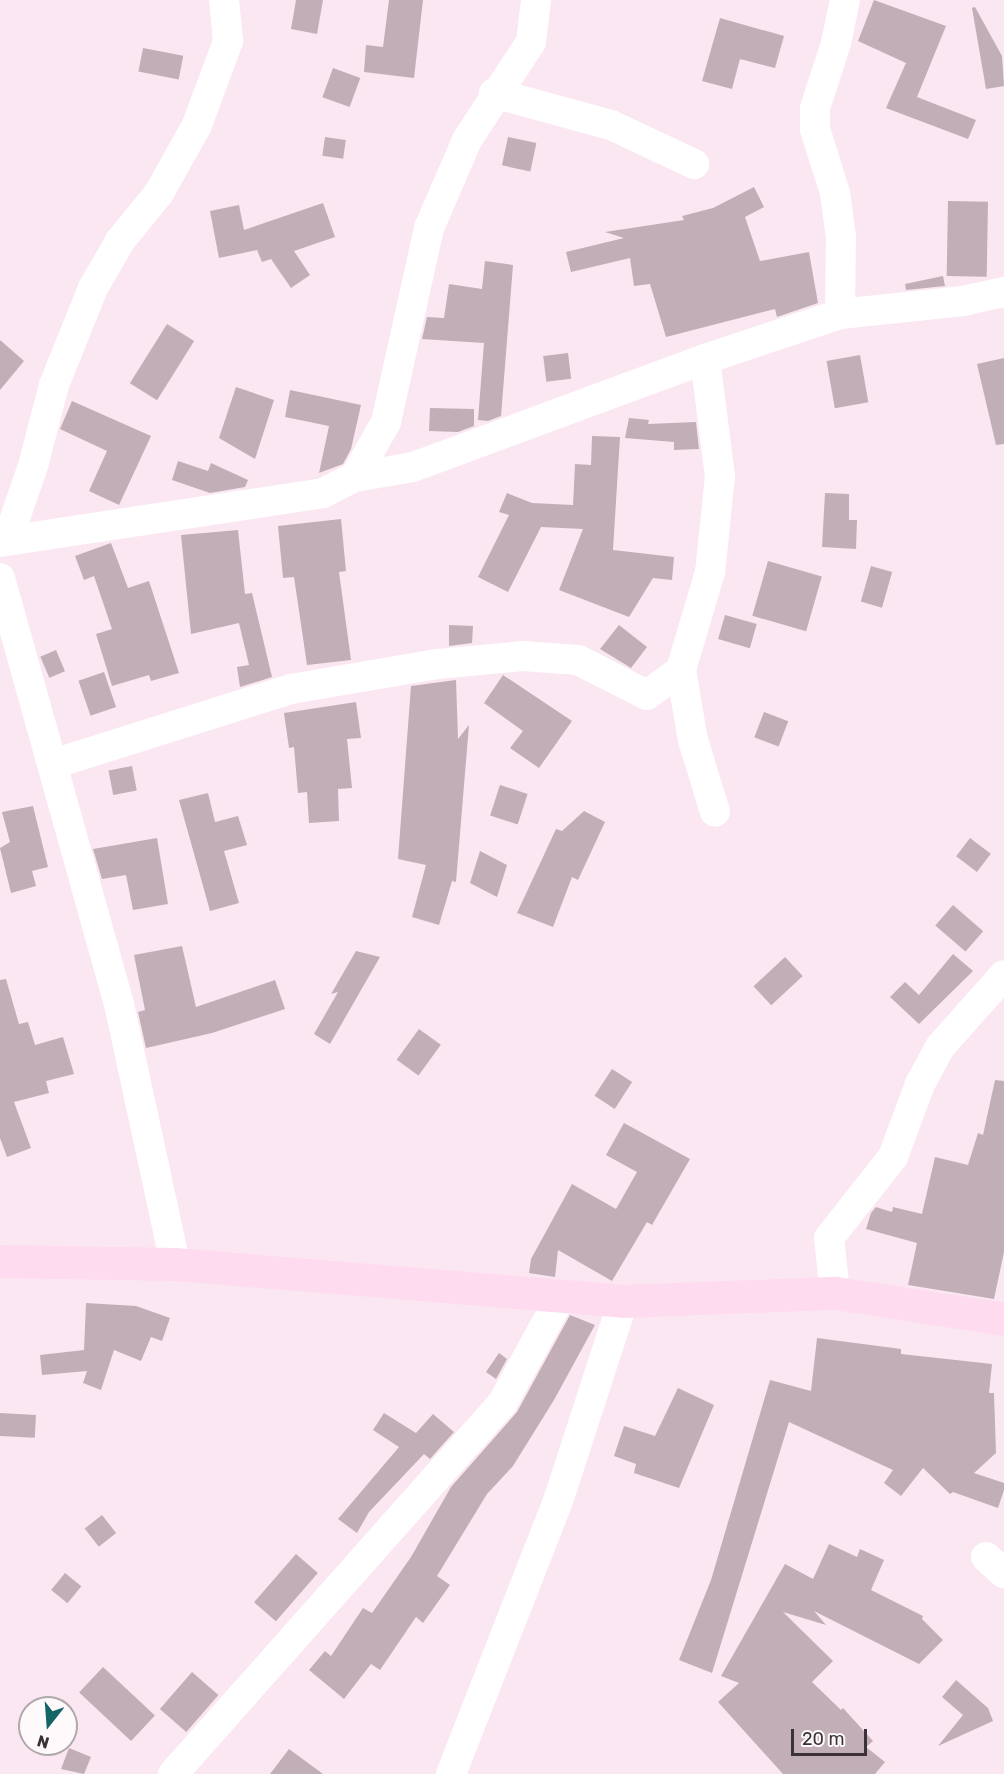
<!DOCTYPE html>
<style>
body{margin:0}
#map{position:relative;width:1004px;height:1774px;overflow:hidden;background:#fbe7f1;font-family:Rubik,sans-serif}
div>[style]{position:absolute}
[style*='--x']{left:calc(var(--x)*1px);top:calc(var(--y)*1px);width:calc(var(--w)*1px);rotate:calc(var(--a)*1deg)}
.building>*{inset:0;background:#c1aeb7;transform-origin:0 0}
.minor>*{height:30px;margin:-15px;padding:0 15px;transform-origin:15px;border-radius:15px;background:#fff}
.secondary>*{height:33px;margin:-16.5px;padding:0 16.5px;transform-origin:16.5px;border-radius:16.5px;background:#ffdbef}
span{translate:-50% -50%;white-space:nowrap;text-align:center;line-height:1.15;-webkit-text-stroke:4.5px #fef9fb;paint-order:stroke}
.north{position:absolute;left:18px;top:1696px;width:60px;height:60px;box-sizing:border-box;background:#fef9fb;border:2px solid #b0a9ac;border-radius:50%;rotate:197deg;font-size:16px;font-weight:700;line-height:24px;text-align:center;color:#3a3236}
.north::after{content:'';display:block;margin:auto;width:21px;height:27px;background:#156466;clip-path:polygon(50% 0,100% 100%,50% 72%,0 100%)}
.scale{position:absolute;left:791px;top:1729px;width:76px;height:27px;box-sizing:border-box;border:3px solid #3a3236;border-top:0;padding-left:8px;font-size:18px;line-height:21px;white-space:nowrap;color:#3a3236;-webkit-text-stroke:4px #fef9fb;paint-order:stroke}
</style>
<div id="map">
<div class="building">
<i style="clip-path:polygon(296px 0,323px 0,317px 34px,291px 29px)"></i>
<i style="clip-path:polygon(389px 0,423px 0,414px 78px,364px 72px,366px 45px,383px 47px)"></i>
<i style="clip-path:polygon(874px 0,946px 26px,917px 97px,976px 120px,968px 139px,886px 108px,906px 63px,858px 41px)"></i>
<i style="clip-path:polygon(975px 7px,1002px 56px,1004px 86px,986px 89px,972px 8px)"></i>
<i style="clip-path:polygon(720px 18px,784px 36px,775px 68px,740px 59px,732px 89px,702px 81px)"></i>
<i style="left:143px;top:48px;width:41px;height:24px;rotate:11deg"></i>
<i style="left:333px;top:68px;width:29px;height:31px;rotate:20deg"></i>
<i style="left:325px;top:137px;width:21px;height:19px;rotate:8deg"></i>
<i style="left:508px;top:137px;width:29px;height:29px;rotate:12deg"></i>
<i style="clip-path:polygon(754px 187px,764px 207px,745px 217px,760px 261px,809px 252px,818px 303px,777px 317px,775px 309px,666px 337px,650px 284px,634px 286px,630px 258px,571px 272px,566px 252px,624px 238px,605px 232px,684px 220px,682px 216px,713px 208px)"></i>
<i style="left:948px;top:201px;width:40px;height:75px;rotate:1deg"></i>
<i style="clip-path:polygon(323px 203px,335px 237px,294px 251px,310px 275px,291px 288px,271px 259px,262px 262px,257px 250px,219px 258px,210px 211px,239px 205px,244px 230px)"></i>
<i style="clip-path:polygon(485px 261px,513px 265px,501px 416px,488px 421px,478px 420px,484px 343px,422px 339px,427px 317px,444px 318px,449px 284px,482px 289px)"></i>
<i style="clip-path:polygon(943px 276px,945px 286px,906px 290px,905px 284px)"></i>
<i style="left:167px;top:324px;width:32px;height:70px;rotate:32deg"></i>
<i style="clip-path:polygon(0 340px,24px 361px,0 390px)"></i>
<i style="left:568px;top:353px;width:26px;height:25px;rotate:83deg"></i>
<i style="left:860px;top:355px;width:48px;height:34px;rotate:80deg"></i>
<i style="clip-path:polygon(1004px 358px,1004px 444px,996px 445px,977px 364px)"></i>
<i style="clip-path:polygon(236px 387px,274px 400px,255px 459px,219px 438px)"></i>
<i style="clip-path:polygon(290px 390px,361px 405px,351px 449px,343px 464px,319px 473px,329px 426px,285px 417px)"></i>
<i style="clip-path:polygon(72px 401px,151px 436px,119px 505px,89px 491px,107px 451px,60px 429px)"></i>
<i style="clip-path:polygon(430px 408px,474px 409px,474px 426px,458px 432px,429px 431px)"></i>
<i style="clip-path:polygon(629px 418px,649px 420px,648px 424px,696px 422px,699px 449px,674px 450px,674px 442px,625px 438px)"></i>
<i style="clip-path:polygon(592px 436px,620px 437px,613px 550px,674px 557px,672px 580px,653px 578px,629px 617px,559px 590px,583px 529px,541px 527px,508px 592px,478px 577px,509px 515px,499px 512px,507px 493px,532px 503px,573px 505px,575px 464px,591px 465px)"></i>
<i style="clip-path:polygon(178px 461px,208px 471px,211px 463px,248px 480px,245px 487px,210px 493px,172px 480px)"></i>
<i style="clip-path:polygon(825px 493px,849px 494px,849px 520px,857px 520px,856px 549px,822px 547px)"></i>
<i style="clip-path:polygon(341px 519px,346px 571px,339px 572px,351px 660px,307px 665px,294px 577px,283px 578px,278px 526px)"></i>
<i style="clip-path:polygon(238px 530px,245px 594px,252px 593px,272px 677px,240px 687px,237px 667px,249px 665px,239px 623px,191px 634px,181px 535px)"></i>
<i style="clip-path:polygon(111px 543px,128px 588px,149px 581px,179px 673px,151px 681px,149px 675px,112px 686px,96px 634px,112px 629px,94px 576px,84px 580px,75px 556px)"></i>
<i style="left:768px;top:561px;width:56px;height:57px;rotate:16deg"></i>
<i style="left:871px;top:566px;width:22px;height:37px;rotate:16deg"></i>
<i style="left:725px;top:615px;width:33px;height:25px;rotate:16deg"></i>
<i style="clip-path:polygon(449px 625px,473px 626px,472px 643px,449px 646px)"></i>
<i style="clip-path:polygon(619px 625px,647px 647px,631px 668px,600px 649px)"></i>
<i style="left:56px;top:650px;width:23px;height:17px;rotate:67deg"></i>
<i style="left:104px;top:672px;width:37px;height:27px;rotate:71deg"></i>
<i style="clip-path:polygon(503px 675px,572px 721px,539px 768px,510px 748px,523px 731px,484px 703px)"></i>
<i style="clip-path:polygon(456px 680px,458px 739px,469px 725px,456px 882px,452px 881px,439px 925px,412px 917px,426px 865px,398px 859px,411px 686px)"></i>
<i style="clip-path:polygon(356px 702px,361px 738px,347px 739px,352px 788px,338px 789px,339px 821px,309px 823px,307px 792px,298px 793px,294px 747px,289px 748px,284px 713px)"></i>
<i style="left:764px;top:712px;width:26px;height:27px;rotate:21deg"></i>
<i style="left:132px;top:766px;width:25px;height:24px;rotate:79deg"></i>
<i style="left:500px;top:785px;width:29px;height:32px;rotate:18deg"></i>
<i style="clip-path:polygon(208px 793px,215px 822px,238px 816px,247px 845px,224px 851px,239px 903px,210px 911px,179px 800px)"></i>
<i style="clip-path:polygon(33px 806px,48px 867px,32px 871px,36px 886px,11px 893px,0 848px,10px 842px,2px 812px)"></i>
<i style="clip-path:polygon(584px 811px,605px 822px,578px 880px,572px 877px,553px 927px,517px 913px,556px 829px,562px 831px)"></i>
<i style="clip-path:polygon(157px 838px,168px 904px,133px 910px,126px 875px,102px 879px,93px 849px)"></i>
<i style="left:970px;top:838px;width:26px;height:23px;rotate:37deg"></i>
<i style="clip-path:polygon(480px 851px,507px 865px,497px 897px,470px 883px)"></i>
<i style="left:953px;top:905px;width:40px;height:27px;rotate:41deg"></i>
<i style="clip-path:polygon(182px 946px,196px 1007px,275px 980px,285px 1009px,212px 1033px,146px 1048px,138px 1012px,145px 1010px,134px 955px)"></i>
<i style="clip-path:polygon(356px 951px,380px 957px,330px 1044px,314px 1034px,338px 992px,331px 994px)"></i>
<i style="clip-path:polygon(953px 954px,973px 971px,919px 1024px,890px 997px,905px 982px,919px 995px)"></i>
<i style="left:785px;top:957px;width:26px;height:43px;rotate:47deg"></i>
<i style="clip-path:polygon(6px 979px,19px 1024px,28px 1022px,35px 1045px,63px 1037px,74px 1074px,46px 1081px,49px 1093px,14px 1102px,31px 1148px,7px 1157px,0 1138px,0 980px)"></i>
<i style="left:419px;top:1029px;width:27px;height:38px;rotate:36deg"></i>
<i style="left:612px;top:1069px;width:24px;height:32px;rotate:33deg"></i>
<i style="clip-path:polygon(995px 1080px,1004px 1081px,1004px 1252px,994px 1299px,908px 1285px,917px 1243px,866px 1229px,871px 1213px,876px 1207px,892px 1212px,893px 1207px,922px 1214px,935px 1157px,968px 1165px,978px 1133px,983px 1135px)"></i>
<i style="clip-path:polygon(624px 1123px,690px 1159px,652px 1225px,647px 1222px,612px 1281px,558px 1250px,555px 1277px,529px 1273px,531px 1259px,572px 1184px,616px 1209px,637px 1172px,606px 1155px)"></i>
<i style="clip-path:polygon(86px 1303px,136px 1306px,170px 1318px,162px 1341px,151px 1337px,141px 1361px,114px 1350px,101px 1390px,83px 1383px,87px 1371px,42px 1375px,40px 1355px,84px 1350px)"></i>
<i style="clip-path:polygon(570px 1315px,595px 1325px,554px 1400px,513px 1466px,487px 1494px,437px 1576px,450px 1585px,423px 1623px,416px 1617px,380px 1670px,371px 1664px,344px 1699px,309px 1670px,325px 1651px,331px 1656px,363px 1608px,372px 1613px,411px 1557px,451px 1487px,517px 1412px)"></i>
<i style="clip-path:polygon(817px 1338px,901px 1349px,901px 1354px,992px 1364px,989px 1393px,994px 1393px,996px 1453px,974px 1473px,1004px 1483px,1004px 1490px,998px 1508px,953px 1492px,950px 1494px,923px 1468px,901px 1496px,884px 1483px,893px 1470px,789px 1422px,712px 1673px,679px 1660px,711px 1580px,770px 1380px,811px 1391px)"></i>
<i style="clip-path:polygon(499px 1353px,507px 1359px,496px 1379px,486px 1372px)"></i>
<i style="clip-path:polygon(678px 1388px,714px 1405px,679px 1488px,634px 1473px,636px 1464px,614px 1456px,624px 1426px,655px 1436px)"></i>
<i style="left:0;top:1413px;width:36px;height:23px;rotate:3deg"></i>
<i style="clip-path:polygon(384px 1413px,416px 1433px,433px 1414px,454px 1432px,430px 1459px,424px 1454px,369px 1512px,357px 1533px,338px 1519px,399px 1447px,373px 1430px)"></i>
<i style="left:102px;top:1515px;width:23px;height:22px;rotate:52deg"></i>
<i style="clip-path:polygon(829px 1544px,857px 1557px,860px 1549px,884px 1560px,871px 1590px,923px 1616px,922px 1619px,943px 1640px,919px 1664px,814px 1611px,826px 1625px,783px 1612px,833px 1661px,812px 1682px,841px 1710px,843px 1708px,873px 1741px,866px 1747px,885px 1762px,875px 1774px,783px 1774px,718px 1702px,739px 1683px,721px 1676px,785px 1564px,813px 1579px)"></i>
<i style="left:296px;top:1554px;width:29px;height:64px;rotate:41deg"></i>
<i style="left:65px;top:1573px;width:21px;height:22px;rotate:39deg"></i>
<i style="left:103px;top:1667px;width:71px;height:35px;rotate:43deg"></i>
<i style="left:192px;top:1672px;width:35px;height:49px;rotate:41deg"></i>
<i style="clip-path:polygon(956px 1680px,988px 1708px,993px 1721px,938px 1746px,963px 1715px,942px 1697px)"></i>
<i style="clip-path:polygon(69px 1748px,91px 1757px,84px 1774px,61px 1769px)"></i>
<i style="clip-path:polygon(289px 1749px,323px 1774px,270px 1774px)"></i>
</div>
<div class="minor">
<i style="--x:494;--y:93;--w:121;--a:15.3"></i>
<i style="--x:611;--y:125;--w:92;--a:25.2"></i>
<i style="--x:840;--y:314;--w:77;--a:-89.3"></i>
<i style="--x:841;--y:237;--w:44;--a:-97.8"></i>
<i style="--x:835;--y:193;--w:67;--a:-107.4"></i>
<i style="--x:815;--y:129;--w:21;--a:-90"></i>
<i style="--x:815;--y:108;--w:68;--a:-72.1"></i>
<i style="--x:836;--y:43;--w:44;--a:-78.2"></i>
<i style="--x:705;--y:359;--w:118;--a:82.7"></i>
<i style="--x:720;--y:476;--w:97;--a:95.9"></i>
<i style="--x:710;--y:572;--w:102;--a:106.5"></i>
<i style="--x:681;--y:670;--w:71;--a:80.3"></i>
<i style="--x:693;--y:740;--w:75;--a:73"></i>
<i style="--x:355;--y:477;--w:63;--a:-60.6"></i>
<i style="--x:386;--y:422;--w:199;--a:-77.5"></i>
<i style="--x:429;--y:228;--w:96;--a:-66.6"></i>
<i style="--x:467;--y:140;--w:117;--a:-56.9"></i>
<i style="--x:531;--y:42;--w:42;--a:-83.2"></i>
<i style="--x:7;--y:541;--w:79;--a:-70.9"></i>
<i style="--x:33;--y:466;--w:84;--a:-75.5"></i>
<i style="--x:54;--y:385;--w:105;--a:-68.1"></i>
<i style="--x:93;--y:288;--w:54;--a:-60.1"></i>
<i style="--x:120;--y:241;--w:62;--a:-50.9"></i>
<i style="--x:159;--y:193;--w:78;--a:-60.8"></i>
<i style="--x:197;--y:125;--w:90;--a:-69.7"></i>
<i style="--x:228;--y:41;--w:41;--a:-95.6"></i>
<i style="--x:0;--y:542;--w:327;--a:-8.6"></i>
<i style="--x:323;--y:493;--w:36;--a:-27"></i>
<i style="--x:355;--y:477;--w:59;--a:-9.8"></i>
<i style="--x:413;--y:467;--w:311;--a:-20.3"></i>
<i style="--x:705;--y:359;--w:142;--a:-18.4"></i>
<i style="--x:840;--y:314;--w:124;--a:-6"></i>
<i style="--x:963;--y:301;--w:42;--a:-12.4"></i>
<i style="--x:0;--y:578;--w:442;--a:74.4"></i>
<i style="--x:119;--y:1004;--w:266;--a:77.8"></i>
<i style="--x:53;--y:764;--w:250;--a:-17.5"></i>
<i style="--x:291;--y:689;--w:149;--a:-9.7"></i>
<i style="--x:438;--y:664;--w:85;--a:-5.4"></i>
<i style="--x:523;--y:656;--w:55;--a:4.2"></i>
<i style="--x:578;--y:660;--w:77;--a:26.9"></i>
<i style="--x:647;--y:695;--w:42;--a:-36.3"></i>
<i style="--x:835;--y:1293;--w:55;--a:-96.2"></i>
<i style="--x:829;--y:1238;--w:103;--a:-51.7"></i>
<i style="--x:893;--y:1157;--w:78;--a:-69.7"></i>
<i style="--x:920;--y:1084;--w:42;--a:-61.6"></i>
<i style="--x:940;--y:1047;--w:96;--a:-48.4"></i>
<i style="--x:986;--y:1557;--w:24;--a:42"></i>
<i style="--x:173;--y:1774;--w:495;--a:-48.4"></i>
<i style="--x:502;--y:1404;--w:121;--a:-61.3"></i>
<i style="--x:451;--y:1774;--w:296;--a:-68.6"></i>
<i style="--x:559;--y:1498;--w:207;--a:-72"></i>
</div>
<div class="secondary">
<i style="--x:0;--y:1261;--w:175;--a:1"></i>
<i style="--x:175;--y:1264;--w:450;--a:4.7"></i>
<i style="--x:623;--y:1301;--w:212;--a:-2.2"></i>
<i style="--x:835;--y:1293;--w:171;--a:8.7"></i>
</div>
<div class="north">N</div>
<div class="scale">20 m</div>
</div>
